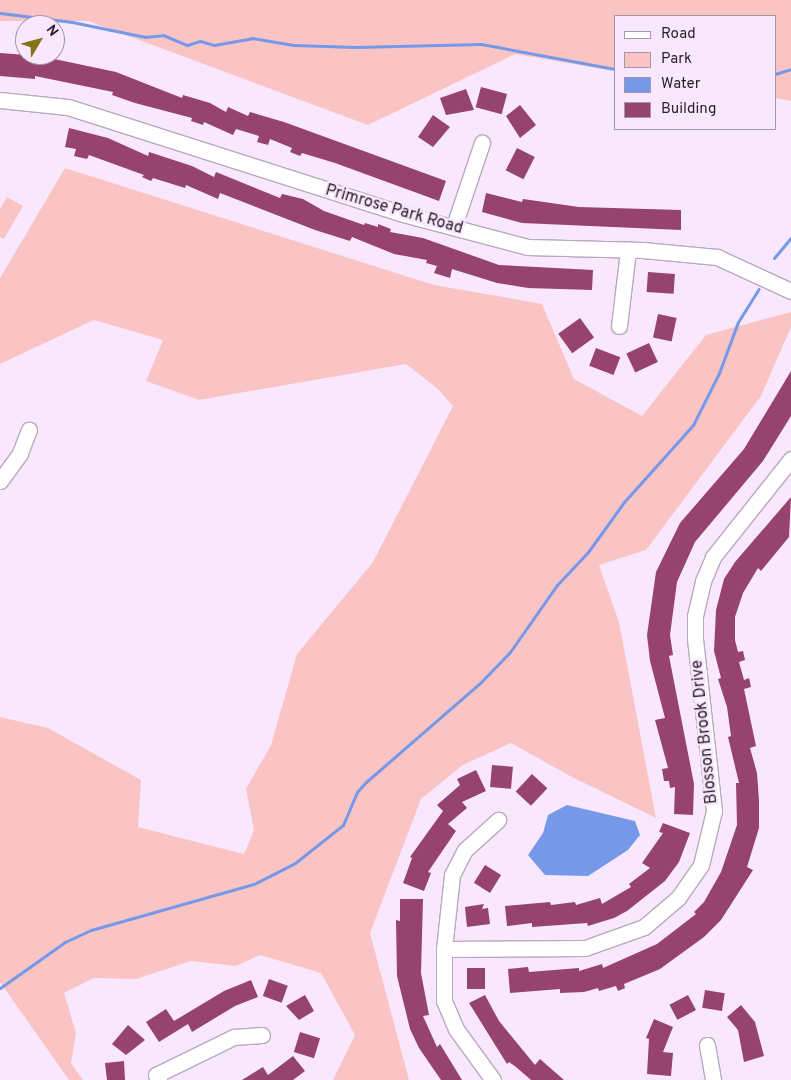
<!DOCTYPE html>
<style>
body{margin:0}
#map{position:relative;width:791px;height:1080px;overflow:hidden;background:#f9e8fd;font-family:Overpass,sans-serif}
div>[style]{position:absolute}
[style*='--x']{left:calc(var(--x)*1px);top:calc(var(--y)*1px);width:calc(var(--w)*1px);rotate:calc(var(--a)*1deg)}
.green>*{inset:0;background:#fac4c5}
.water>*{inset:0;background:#7599e8}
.stream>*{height:3px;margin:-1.5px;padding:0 1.5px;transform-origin:1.5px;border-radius:1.5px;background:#7599e8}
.building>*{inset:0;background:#96436f;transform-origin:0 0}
.roads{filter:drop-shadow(1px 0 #b9a9bd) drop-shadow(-1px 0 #b9a9bd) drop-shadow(0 1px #b9a9bd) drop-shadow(0 -1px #b9a9bd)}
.minor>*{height:15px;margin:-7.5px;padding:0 7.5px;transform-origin:7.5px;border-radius:7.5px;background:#fff}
span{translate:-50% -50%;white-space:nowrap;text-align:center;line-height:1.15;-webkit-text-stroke:5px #f9e8fd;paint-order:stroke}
.street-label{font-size:16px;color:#251e26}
.legend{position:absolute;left:614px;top:15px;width:162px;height:115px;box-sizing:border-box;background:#f9e8fd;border:1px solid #a497a7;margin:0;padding:6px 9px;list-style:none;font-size:15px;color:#251e26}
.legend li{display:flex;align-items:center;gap:10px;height:25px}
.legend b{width:25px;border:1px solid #a497a7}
.north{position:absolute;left:15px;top:15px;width:50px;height:50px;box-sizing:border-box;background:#f9e8fd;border:1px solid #a497a7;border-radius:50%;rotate:53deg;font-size:14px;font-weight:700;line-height:20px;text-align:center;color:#251e26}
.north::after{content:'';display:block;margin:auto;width:18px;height:22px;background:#807417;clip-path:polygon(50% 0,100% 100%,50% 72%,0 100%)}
</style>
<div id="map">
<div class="green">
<i style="clip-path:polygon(0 0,791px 0,791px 101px,775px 98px,775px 16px,615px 16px,615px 71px,515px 54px,368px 125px,88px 21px,0 21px)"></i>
<i style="clip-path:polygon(65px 168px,434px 285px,542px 304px,574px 379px,642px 416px,706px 335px,791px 312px,791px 327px,761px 396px,646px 550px,599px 565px,619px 622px,656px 818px,570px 776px,511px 743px,463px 765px,421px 799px,370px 933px,409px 1080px,333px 1080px,355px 1035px,321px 973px,260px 955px,236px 966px,191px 961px,136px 979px,94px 978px,64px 993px,76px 1033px,71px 1063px,83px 1080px,69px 1080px,0 982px,0 717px,48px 728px,141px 780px,138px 827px,244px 854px,254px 830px,246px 789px,271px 745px,297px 654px,373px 562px,453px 406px,438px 389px,406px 364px,199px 400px,146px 381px,163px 340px,94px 320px,0 364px,0 278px)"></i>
<i style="clip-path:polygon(7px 197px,23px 206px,4px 239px,0 237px,0 209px)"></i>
</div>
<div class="water">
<i style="clip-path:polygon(567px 805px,635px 821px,640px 835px,628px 850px,588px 876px,545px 875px,528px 855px,543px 833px,548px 815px)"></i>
</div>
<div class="stream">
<i style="--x:0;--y:13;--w:73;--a:7.1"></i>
<i style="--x:72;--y:22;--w:75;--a:11.6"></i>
<i style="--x:145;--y:37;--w:18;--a:-6"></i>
<i style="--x:163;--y:35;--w:26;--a:23"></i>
<i style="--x:187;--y:45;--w:14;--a:-17"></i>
<i style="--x:200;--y:41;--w:15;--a:16"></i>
<i style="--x:214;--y:45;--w:39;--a:-10"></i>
<i style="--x:252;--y:38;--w:42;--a:9.7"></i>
<i style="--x:293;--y:45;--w:63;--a:1.8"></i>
<i style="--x:356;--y:47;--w:125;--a:-1.4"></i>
<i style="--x:481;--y:44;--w:136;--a:10.6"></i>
<i style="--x:775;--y:74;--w:17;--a:-17"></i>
<i style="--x:774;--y:258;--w:26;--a:-50"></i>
<i style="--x:0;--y:988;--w:80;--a:-35.3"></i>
<i style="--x:65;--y:942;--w:29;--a:-25"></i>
<i style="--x:91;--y:930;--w:169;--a:-15.8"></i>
<i style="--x:254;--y:884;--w:46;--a:-27.1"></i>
<i style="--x:295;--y:863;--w:61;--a:-38.4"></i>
<i style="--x:343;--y:825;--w:36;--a:-67"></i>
<i style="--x:357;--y:792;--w:13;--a:-48"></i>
<i style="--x:366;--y:782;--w:152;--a:-41"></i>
<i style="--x:481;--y:682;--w:42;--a:-46"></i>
<i style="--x:510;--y:652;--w:82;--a:-55"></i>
<i style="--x:557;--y:585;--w:45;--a:-46.8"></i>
<i style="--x:588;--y:552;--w:62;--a:-54.2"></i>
<i style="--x:624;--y:502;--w:103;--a:-48.1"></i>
<i style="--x:693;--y:425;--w:58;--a:-63.4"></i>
<i style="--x:719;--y:373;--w:54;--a:-69.6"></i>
<i style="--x:738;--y:322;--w:39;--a:-58"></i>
</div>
<div class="building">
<i style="clip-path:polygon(0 53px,40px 56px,116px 72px,182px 98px,183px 95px,210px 103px,226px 112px,228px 107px,248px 116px,250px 112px,284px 122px,446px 181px,439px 201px,335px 163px,302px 153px,300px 156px,290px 152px,292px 148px,270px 139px,268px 145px,257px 142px,259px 136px,236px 129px,233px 135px,204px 122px,203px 125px,191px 121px,192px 118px,135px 103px,112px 95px,113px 92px,35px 76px,35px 79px,0 76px)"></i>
<i style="left:481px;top:87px;width:27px;height:21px;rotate:15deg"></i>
<i style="clip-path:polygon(466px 89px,474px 110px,446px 115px,440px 98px)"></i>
<i style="clip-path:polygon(520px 105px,536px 125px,520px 138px,506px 116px)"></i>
<i style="clip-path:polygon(433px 115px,450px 127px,433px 147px,418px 137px)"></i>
<i style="clip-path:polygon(69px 128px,108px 138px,148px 156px,149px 152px,192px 166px,214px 177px,216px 172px,280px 198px,282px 194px,303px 199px,324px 211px,364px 225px,365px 223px,378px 227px,378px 224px,391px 229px,390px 232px,423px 238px,499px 265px,593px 270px,592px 290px,528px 288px,497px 283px,452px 269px,450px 278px,434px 273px,437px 266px,426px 263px,427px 260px,394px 254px,352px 237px,350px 241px,315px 230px,220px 193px,218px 199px,186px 185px,185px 188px,153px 178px,151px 181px,142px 177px,144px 175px,89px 155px,87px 159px,74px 156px,76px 149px,65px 147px)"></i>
<i style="left:517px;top:148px;width:20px;height:25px;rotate:27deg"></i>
<i style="clip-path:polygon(486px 193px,522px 202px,523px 199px,579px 207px,681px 210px,681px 230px,522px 223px,482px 212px)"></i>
<i style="left:648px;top:272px;width:27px;height:20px;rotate:4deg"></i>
<i style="left:658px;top:314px;width:19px;height:24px;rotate:12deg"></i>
<i style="left:580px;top:318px;width:24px;height:27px;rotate:54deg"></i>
<i style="left:649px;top:343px;width:21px;height:25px;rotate:65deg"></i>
<i style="left:596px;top:348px;width:26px;height:19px;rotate:21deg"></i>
<i style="clip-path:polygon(791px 371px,791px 416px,763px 461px,695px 542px,677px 582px,670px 635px,673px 655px,669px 656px,694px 784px,693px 815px,674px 814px,675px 787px,670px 788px,669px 781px,664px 781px,662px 769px,668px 768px,655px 720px,665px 718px,650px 661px,647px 635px,656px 572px,680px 523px,744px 449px)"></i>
<i style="clip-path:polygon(791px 497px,789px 537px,761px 571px,758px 568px,743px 593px,735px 617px,735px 640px,738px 652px,743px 651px,745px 660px,739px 662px,744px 680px,749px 678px,751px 687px,744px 689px,756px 746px,750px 748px,757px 773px,759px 800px,759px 828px,747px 867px,753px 870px,721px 920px,704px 937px,660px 969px,624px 984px,625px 988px,618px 991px,616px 986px,599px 991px,598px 988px,584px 992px,560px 993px,560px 989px,510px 993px,508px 969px,528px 967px,529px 972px,579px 968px,579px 971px,602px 964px,603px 968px,657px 944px,696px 914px,694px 912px,704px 902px,721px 872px,737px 825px,736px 783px,739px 783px,728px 737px,731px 736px,727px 707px,718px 679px,721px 678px,714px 651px,716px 610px,724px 579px,735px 562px)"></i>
<i style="left:492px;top:765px;width:21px;height:22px;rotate:5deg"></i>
<i style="clip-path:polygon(476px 770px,486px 791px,462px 802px,467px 808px,448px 824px,456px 831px,428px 872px,431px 873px,424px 891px,403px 883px,412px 858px,410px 857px,443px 811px,437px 805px,460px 785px,457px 779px)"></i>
<i style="left:532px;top:774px;width:21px;height:24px;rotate:43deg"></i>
<i style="clip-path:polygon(663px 823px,690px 833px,679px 862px,665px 881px,627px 911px,614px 918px,588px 926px,587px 923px,532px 927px,532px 923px,507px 926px,505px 906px,550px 902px,551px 905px,575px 902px,576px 905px,600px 898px,602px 904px,631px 887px,629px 884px,650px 868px,642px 863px,663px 833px,659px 832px)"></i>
<i style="left:485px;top:865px;width:19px;height:21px;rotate:32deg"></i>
<i style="clip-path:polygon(400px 899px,423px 899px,421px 973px,429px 1015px,423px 1016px,437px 1047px,440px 1044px,462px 1080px,441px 1080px,419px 1048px,410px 1029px,397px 976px,396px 920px,400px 921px)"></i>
<i style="clip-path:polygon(484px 904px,482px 909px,488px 908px,490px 924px,467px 927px,465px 907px)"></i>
<i style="left:467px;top:968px;width:18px;height:21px"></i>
<i style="left:269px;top:979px;width:20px;height:18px;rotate:20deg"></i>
<i style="clip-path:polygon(251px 980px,258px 997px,235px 1006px,192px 1032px,188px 1024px,159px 1042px,146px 1022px,166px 1009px,174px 1021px,224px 991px)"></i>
<i style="left:705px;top:990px;width:20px;height:18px;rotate:9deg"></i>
<i style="clip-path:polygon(305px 995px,314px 1011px,299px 1020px,286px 1006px)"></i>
<i style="clip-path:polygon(485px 995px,499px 1021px,535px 1065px,540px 1059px,564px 1080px,531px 1080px,516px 1067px,509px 1062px,507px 1064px,469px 1003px)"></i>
<i style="left:688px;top:995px;width:17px;height:21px;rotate:62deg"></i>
<i style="clip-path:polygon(741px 1005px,755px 1022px,764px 1056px,744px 1062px,738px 1030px,727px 1017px)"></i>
<i style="clip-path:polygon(654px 1019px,673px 1027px,663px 1052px,673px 1053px,671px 1076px,647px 1074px,649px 1039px,646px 1038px)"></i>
<i style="clip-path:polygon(128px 1025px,145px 1040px,126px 1055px,112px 1044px)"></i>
<i style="left:300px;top:1032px;width:21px;height:21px;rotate:17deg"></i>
<i style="clip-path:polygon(293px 1056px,305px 1071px,293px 1080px,242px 1080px,263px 1067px,268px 1075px)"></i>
<i style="clip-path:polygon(124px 1061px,125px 1080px,107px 1080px,105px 1063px)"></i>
</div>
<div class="roads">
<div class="minor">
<i style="--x:0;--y:100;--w:68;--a:5.9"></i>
<i style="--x:68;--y:107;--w:352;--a:17.7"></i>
<i style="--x:403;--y:214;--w:129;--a:14.8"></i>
<i style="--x:528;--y:247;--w:115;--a:1.5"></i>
<i style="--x:643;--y:250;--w:74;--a:5.4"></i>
<i style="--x:717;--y:257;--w:81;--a:24.7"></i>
<i style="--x:454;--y:226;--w:88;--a:-71.4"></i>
<i style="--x:619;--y:326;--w:77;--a:-83.2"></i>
<i style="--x:0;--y:481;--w:34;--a:-54"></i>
<i style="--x:20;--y:453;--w:25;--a:-69"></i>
<i style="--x:444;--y:949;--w:141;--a:-0.4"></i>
<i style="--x:585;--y:948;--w:63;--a:-19.6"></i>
<i style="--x:644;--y:927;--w:45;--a:-40.5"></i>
<i style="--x:678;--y:898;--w:40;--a:-55.1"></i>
<i style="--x:701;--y:865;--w:56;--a:-76.5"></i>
<i style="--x:714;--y:811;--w:173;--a:-96.3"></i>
<i style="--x:695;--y:639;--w:23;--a:-90"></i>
<i style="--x:695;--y:616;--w:36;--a:-77"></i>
<i style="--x:703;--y:581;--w:26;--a:-67"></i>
<i style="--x:713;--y:557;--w:125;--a:-51.5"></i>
<i style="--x:707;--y:1045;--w:36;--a:80"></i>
<i style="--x:159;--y:1080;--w:6;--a:-121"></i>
<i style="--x:156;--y:1075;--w:87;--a:-26"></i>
<i style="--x:234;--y:1037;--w:28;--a:-4"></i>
<i style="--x:493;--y:1080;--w:63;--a:-126"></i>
<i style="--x:456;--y:1029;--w:30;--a:-113"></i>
<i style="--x:444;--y:1001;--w:52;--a:-90"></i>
<i style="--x:444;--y:949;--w:74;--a:-83.8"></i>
<i style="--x:452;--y:875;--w:28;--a:-63"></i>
<i style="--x:465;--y:850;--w:45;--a:-42.3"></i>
</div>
</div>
<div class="street-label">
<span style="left:394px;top:210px;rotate:16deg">Primrose Park Road</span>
<span style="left:705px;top:732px;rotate:-96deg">Blosson Brook Drive</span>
</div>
<ul class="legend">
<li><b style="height:6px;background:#fff"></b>Road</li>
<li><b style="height:14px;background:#fac4c5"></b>Park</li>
<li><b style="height:14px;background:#7599e8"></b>Water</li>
<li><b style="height:14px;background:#96436f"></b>Building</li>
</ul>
<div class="north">N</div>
</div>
